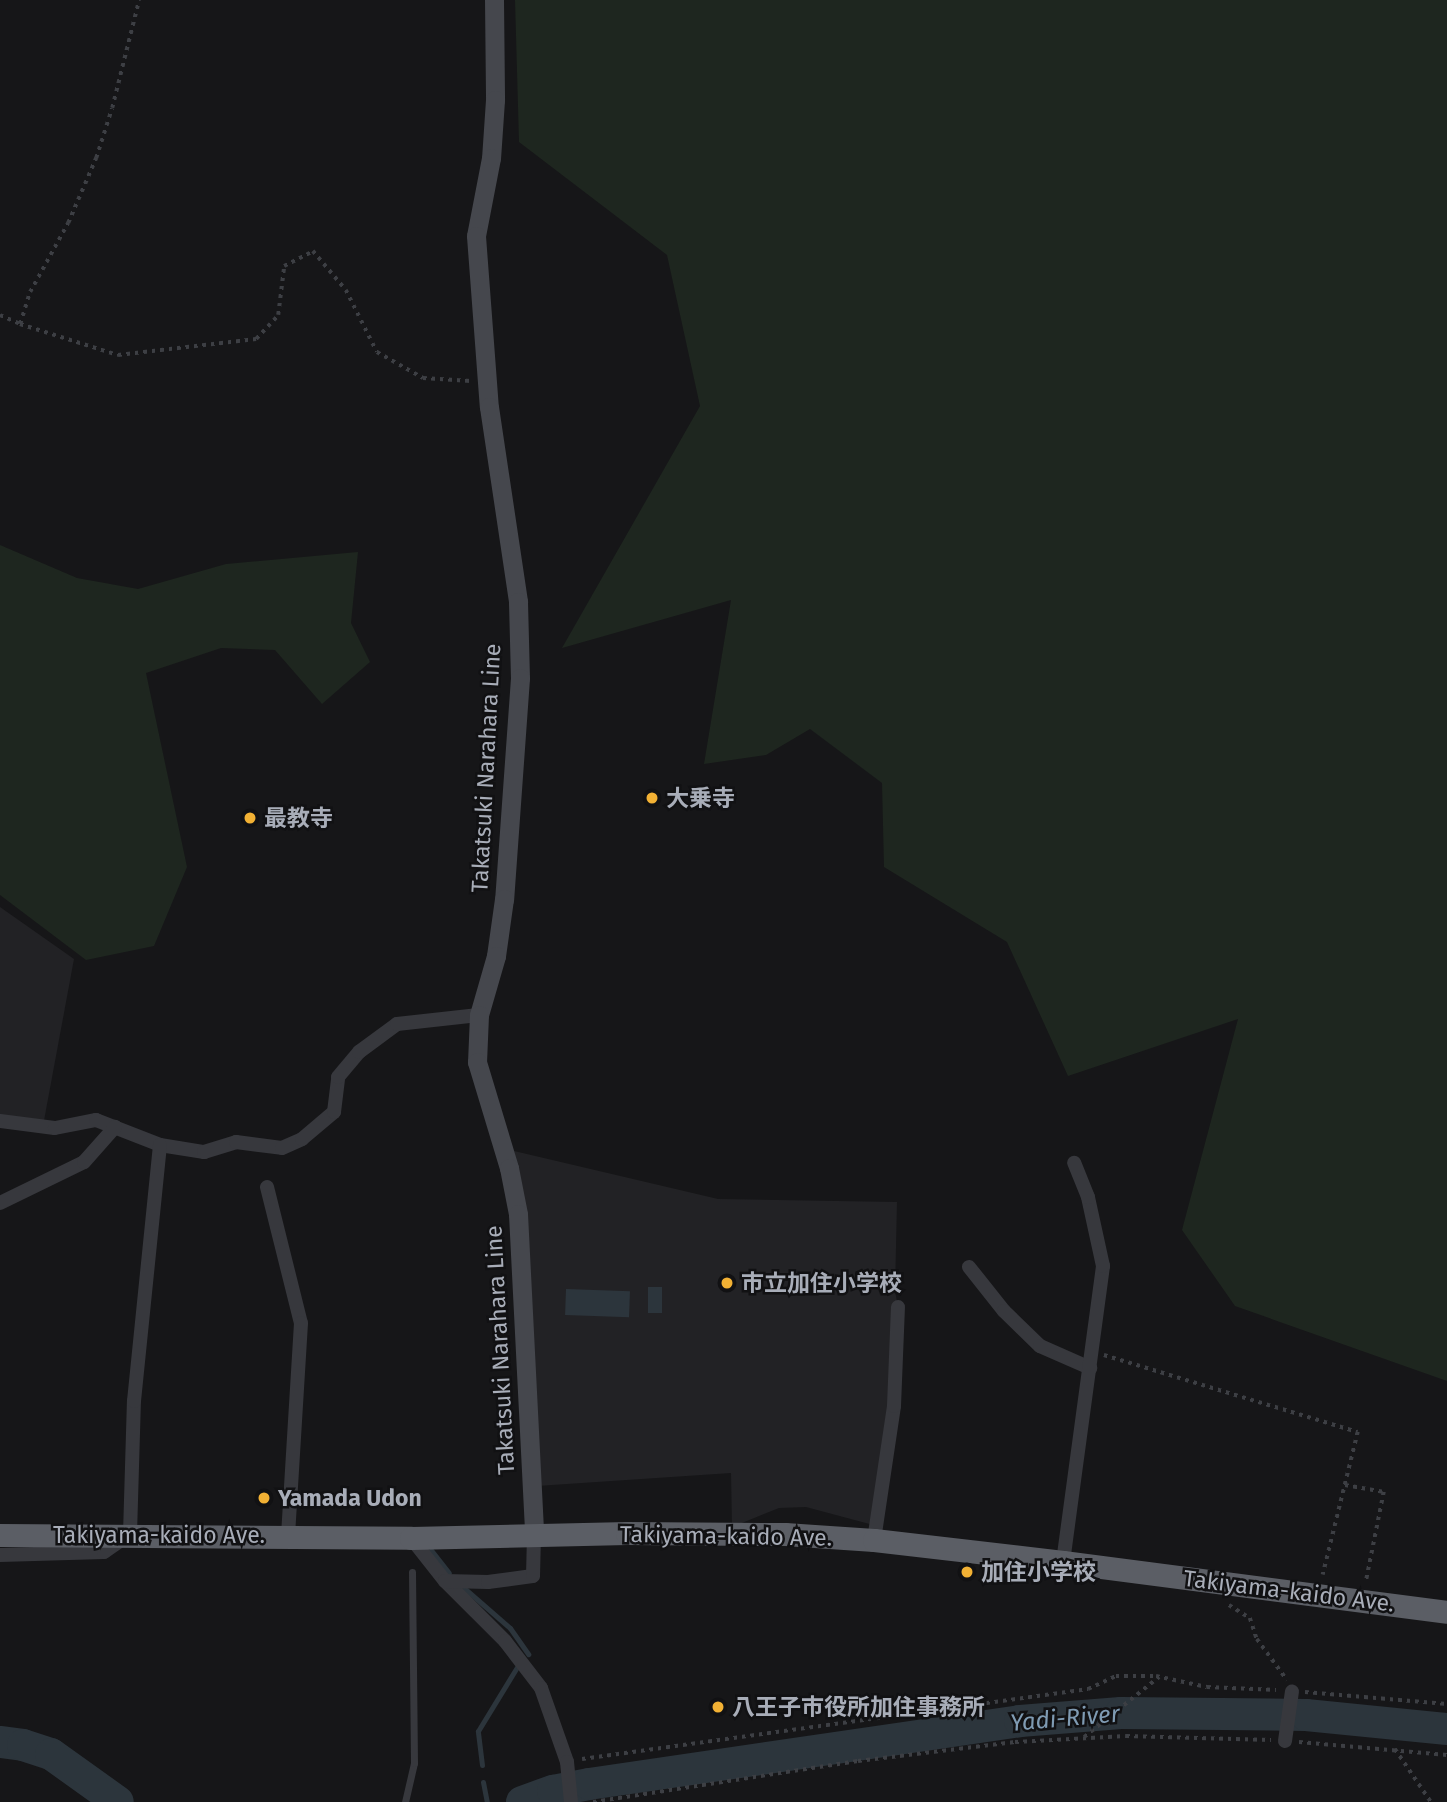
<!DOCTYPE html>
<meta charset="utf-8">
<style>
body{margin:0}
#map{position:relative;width:1447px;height:1802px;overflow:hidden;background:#161618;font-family:"Fira Sans","Noto Sans JP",sans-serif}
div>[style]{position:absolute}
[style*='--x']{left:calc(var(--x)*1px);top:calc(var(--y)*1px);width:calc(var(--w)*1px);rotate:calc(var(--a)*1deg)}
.built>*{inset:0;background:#222225}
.green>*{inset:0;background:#1e261f}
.water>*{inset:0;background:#2c353c;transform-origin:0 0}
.stream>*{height:5px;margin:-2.5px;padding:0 2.5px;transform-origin:2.5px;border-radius:2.5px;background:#2c353c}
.river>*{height:32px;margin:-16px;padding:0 16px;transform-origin:16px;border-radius:16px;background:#2c353c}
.path>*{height:3.5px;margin-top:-1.75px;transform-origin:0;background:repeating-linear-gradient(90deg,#3d3f44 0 3.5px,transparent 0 8.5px)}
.service>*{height:7px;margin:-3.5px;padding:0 3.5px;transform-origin:3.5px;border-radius:3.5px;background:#37383d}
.minor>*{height:14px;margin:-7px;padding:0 7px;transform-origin:7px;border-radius:7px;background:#37383d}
.secondary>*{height:19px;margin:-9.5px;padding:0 9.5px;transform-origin:9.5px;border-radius:9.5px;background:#45474d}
.trunk>*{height:23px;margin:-11.5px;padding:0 11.5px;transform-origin:11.5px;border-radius:11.5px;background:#5b5e65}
.dots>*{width:19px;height:19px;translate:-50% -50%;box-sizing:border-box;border:4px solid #111113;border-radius:50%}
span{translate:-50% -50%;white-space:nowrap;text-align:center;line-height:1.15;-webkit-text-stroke:5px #111113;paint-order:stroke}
.street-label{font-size:23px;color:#a8adb8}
.poi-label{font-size:23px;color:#a8adb8;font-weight:700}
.left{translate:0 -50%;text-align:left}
.water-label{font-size:24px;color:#7f9bb3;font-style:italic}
</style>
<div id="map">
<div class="built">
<i style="clip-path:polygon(0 907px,74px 959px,43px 1126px,0 1121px)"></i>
<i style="clip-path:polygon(514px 1151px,718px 1199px,897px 1202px,895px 1291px,898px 1307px,877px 1526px,806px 1507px,779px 1508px,732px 1527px,731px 1473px,537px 1486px,526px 1213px)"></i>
</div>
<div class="green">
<i style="clip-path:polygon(515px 0,1447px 0,1447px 1381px,1235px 1306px,1182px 1230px,1238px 1019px,1068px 1076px,1007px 942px,884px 867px,882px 783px,810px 729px,766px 755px,704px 764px,731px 600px,562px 648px,700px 406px,667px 255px,519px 142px)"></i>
<i style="clip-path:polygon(0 545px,77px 578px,138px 589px,226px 564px,358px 552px,351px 623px,370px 662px,322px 704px,275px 650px,221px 648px,146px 673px,187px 867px,154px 946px,86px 960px,0 895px)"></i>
</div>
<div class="water">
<i style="left:648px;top:1287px;width:14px;height:26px"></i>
<i style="left:566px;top:1289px;width:64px;height:26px;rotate:2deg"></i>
</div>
<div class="stream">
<i style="--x:431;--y:1550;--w:29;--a:52"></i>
<i style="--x:464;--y:1588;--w:61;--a:41"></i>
<i style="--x:510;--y:1628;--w:32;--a:55"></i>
<i style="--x:482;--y:1765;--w:34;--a:-97"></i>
<i style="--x:478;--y:1731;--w:75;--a:-58.6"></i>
<i style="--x:483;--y:1782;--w:20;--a:79"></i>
</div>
<div class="river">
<i style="--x:0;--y:1742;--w:23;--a:7"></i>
<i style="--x:23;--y:1745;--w:29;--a:18"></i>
<i style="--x:51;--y:1754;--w:82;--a:35.6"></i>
<i style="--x:522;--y:1802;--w:33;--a:-20"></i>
<i style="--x:553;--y:1791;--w:37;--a:-11"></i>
<i style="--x:589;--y:1784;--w:436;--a:-8.3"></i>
<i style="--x:1020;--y:1721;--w:101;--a:-4.5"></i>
<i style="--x:1121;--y:1713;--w:185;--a:0.6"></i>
<i style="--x:1306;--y:1715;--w:142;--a:5.7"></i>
</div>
<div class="path">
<i style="--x:0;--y:315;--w:22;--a:24"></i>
<i style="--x:20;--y:324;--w:103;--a:17.6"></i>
<i style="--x:118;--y:355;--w:139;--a:-6.6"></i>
<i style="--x:256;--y:339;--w:33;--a:-47"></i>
<i style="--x:278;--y:315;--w:49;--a:-83"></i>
<i style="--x:284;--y:266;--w:33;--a:-27"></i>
<i style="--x:313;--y:251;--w:51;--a:49.8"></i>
<i style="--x:346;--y:290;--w:69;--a:63.4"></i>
<i style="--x:377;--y:352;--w:53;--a:29.5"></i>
<i style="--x:423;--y:378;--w:48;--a:3.6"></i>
<i style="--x:20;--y:324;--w:34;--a:-73"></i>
<i style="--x:30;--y:292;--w:79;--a:-61.2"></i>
<i style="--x:68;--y:223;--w:71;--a:-66.7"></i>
<i style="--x:96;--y:158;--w:52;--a:-72.3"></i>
<i style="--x:112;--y:108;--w:111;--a:-76"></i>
<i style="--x:1104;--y:1355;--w:265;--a:16.9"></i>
<i style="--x:1358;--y:1432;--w:147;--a:103.8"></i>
<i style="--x:1345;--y:1485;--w:40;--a:10"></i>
<i style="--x:1384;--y:1492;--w:92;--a:101.3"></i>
<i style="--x:1229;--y:1605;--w:25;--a:32"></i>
<i style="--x:1250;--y:1618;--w:22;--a:72"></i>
<i style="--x:1257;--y:1639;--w:51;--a:53.8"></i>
<i style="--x:1305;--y:1692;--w:143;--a:4.8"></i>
<i style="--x:1084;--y:1737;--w:96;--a:-38.7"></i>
<i style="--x:1299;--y:1742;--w:149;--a:5"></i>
<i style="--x:1395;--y:1749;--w:64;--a:55.8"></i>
<i style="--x:582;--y:1759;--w:511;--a:-7.88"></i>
<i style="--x:1088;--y:1689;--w:31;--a:-25"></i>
<i style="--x:1116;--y:1676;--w:40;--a:0"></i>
<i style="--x:1156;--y:1676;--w:52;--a:12.2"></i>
<i style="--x:1207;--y:1687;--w:69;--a:2.5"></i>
<i style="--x:593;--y:1802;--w:268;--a:-8.8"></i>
<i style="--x:858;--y:1761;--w:158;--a:-6.9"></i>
<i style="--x:1015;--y:1742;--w:111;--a:-3.1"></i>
<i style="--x:1126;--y:1736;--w:145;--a:1.6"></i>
</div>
<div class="service">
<i style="--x:405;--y:1802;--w:40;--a:-77"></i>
<i style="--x:414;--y:1763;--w:191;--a:-90.6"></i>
</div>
<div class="minor">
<i style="--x:0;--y:1121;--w:55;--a:7.3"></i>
<i style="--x:55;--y:1128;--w:42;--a:-11"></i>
<i style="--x:96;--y:1120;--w:69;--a:21.3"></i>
<i style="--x:160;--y:1145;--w:45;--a:9"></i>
<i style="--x:204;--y:1152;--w:34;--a:-17"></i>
<i style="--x:236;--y:1142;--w:46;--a:7.4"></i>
<i style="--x:282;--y:1148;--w:22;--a:-24"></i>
<i style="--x:302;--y:1139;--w:42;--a:-40.2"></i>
<i style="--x:334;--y:1112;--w:35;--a:-83"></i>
<i style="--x:338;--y:1077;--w:33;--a:-50"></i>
<i style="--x:359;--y:1052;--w:47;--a:-36.4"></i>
<i style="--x:397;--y:1024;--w:82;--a:-6.3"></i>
<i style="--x:267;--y:1187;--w:140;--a:76"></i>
<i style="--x:301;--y:1323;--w:212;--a:93.5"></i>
<i style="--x:0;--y:1203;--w:93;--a:-26"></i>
<i style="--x:84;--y:1162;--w:47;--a:-48.5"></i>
<i style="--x:969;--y:1267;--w:56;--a:51.5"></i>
<i style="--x:1004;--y:1311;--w:50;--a:44.2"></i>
<i style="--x:1040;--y:1346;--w:55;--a:23.7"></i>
<i style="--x:411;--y:1538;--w:55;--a:51.7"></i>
<i style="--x:445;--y:1581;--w:85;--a:45"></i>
<i style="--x:505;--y:1641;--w:59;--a:52.5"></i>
<i style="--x:541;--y:1688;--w:78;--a:70.6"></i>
<i style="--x:567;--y:1762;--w:40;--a:84.3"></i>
<i style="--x:874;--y:1540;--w:135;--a:-81.5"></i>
<i style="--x:894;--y:1406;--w:99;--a:-87.7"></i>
<i style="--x:0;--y:1555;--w:104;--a:-1.7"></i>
<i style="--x:104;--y:1552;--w:32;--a:-35"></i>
<i style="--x:130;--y:1534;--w:133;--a:-88.3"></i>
<i style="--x:134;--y:1401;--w:257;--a:-84.2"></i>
<i style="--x:1063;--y:1562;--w:299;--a:-82.3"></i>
<i style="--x:1103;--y:1266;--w:71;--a:-102.3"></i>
<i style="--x:1088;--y:1197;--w:37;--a:-112"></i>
<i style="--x:445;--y:1581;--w:43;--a:1.3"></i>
<i style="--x:488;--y:1582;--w:45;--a:-7.6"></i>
<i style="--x:533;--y:1576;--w:42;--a:-88.6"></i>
<i style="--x:1285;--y:1741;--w:50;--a:-82"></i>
</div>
<div class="secondary">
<i style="--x:494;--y:0;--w:100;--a:89.4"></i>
<i style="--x:495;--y:100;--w:58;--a:93.9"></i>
<i style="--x:491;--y:158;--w:79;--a:100.9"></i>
<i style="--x:476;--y:236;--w:171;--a:85.7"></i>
<i style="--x:489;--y:407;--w:197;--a:81.5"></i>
<i style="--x:518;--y:602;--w:76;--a:88.5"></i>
<i style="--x:520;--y:678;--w:222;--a:94.1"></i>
<i style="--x:504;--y:899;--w:58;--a:98"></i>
<i style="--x:496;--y:956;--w:61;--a:106.1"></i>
<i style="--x:479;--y:1015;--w:47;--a:92.4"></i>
<i style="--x:477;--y:1062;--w:111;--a:73.2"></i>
<i style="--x:509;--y:1168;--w:47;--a:78.9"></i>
<i style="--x:518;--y:1214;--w:320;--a:87.1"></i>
</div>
<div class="trunk">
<i style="--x:0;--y:1535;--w:411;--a:0.4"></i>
<i style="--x:411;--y:1538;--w:216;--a:-1.3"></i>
<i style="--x:627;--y:1533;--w:158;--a:0.4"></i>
<i style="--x:785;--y:1534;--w:89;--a:3.9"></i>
<i style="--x:874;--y:1540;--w:190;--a:6.6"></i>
<i style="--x:1063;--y:1562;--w:387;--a:7.4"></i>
</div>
<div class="dots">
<i style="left:652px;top:798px;background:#f2b134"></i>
<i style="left:250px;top:818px;background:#f2b134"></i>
<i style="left:727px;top:1283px;background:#f2b134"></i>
<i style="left:264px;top:1498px;background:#f2b134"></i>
<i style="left:967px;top:1572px;background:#f2b134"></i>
<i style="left:718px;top:1707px;background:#f2b134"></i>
</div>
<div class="street-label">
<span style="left:486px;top:768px;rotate:-87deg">Takatsuki Narahara Line</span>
<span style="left:500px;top:1350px;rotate:-93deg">Takatsuki Narahara Line</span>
<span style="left:159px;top:1535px">Takiyama-kaido Ave.</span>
<span style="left:726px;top:1536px;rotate:1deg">Takiyama-kaido Ave.</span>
<span style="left:1289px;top:1591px;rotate:7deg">Takiyama-kaido Ave.</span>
</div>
<div class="poi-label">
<span class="left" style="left:666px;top:798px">大乗寺</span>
<span class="left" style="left:264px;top:818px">最教寺</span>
<span class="left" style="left:741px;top:1283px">市立加住小学校</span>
<span class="left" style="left:278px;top:1498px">Yamada Udon</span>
<span class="left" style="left:981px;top:1572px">加住小学校</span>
<span class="left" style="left:732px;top:1707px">八王子市役所加住事務所</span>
</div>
<div class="water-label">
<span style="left:1065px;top:1719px;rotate:-5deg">Yadi-River</span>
</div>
</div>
